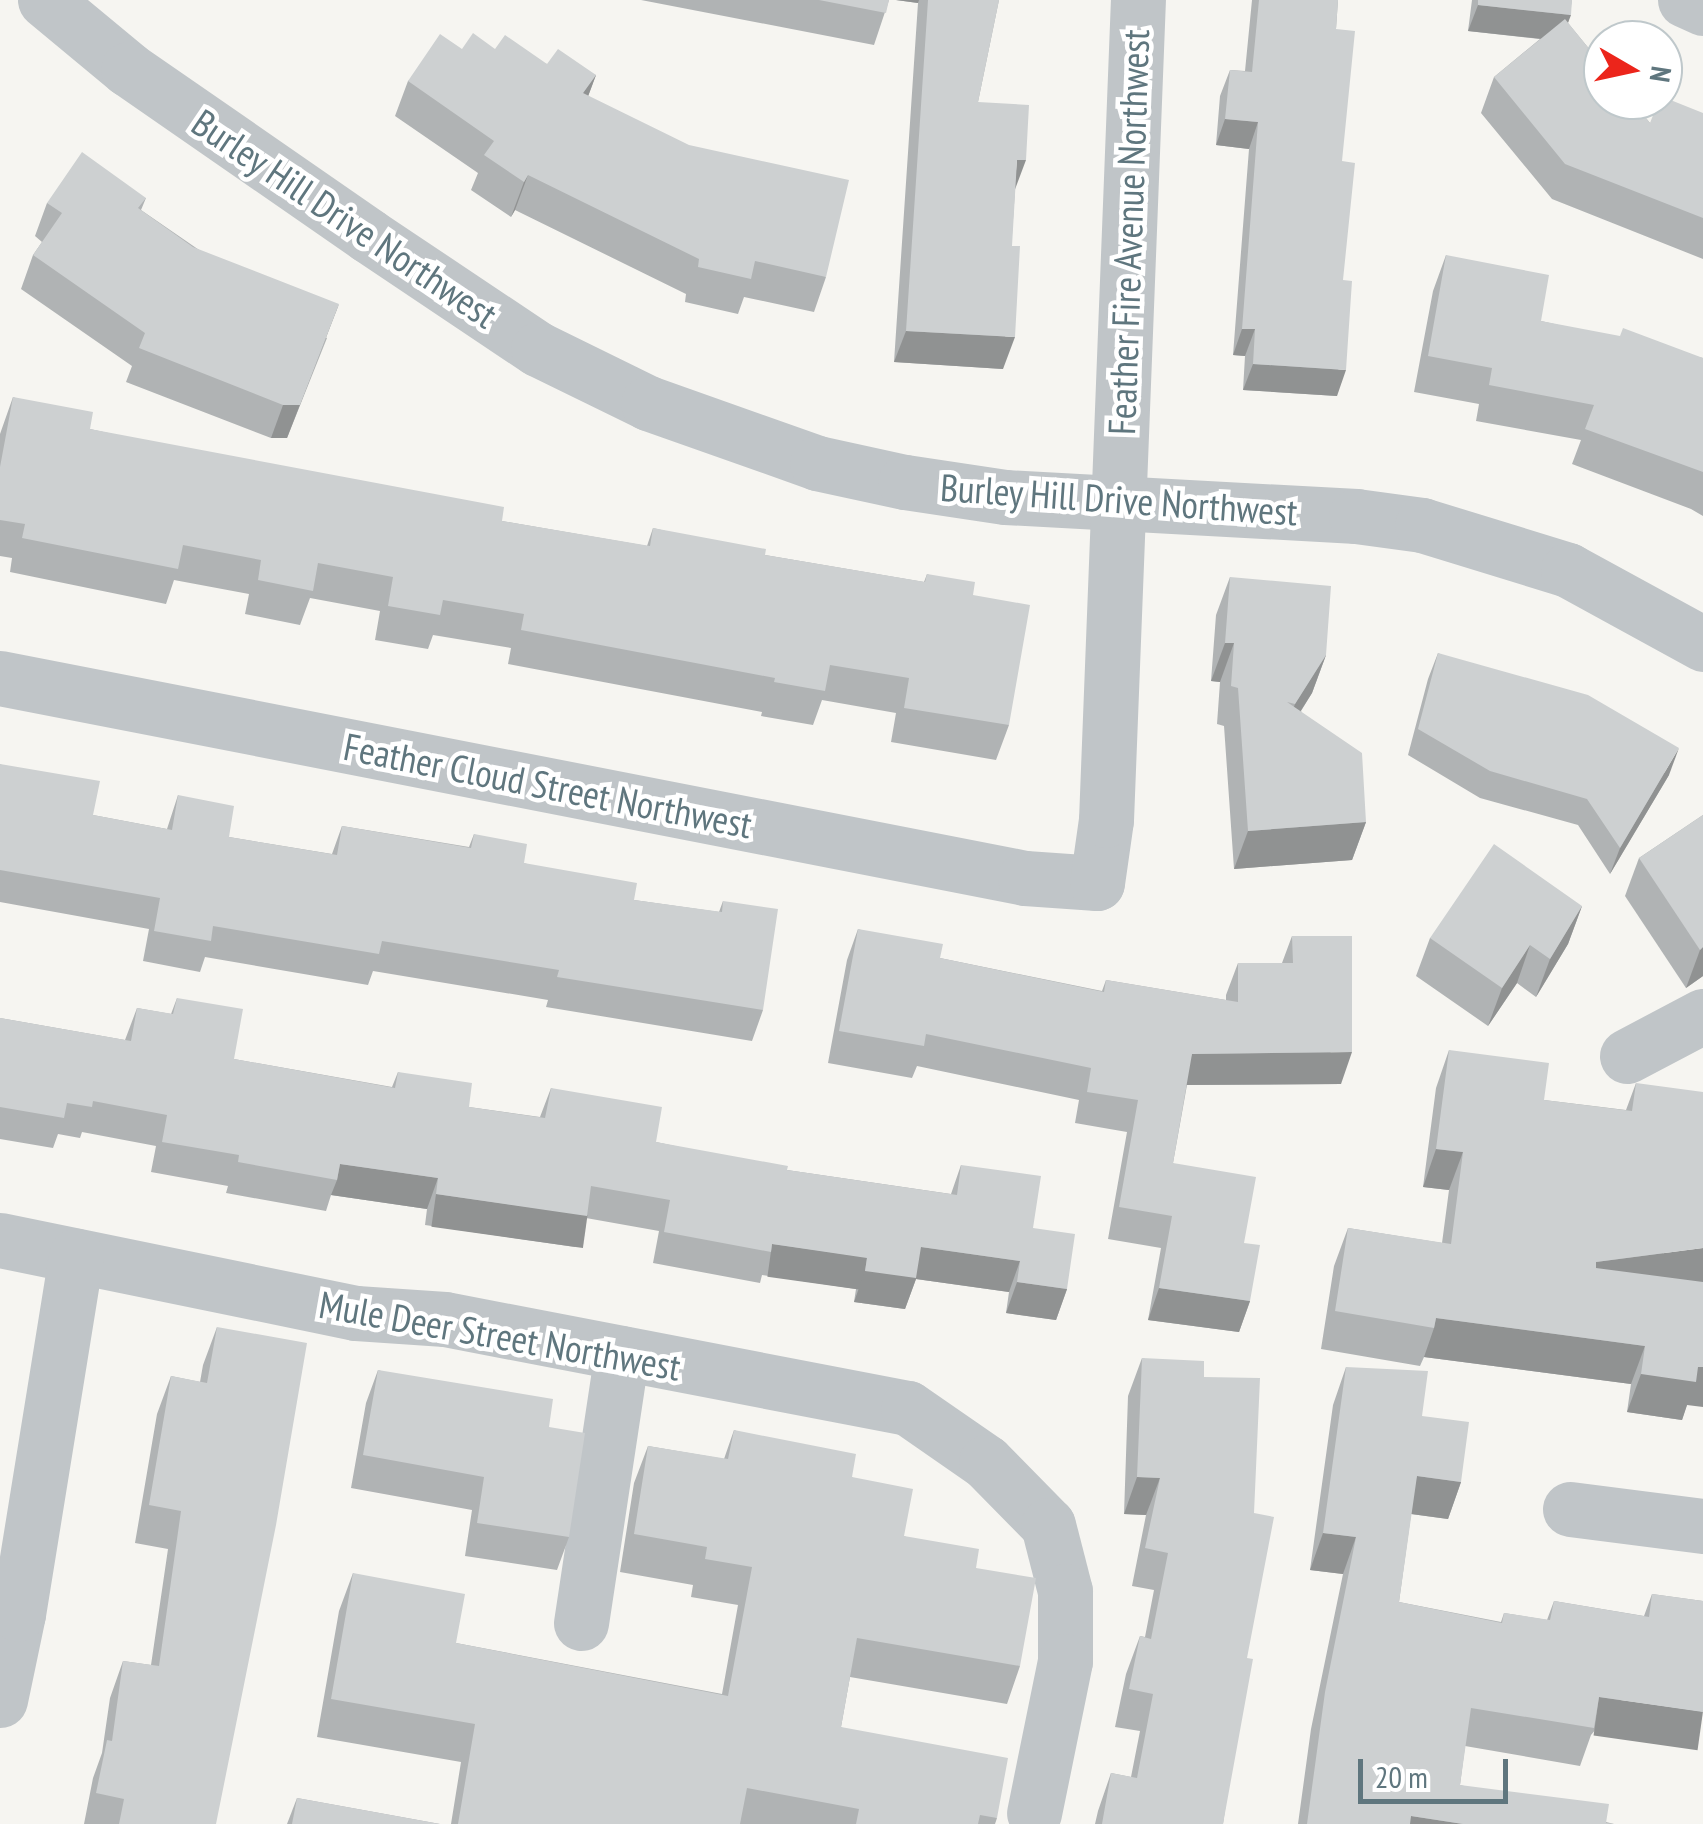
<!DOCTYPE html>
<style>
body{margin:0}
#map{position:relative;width:1703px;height:1824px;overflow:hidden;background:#f6f5f1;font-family:"PT Sans Narrow",sans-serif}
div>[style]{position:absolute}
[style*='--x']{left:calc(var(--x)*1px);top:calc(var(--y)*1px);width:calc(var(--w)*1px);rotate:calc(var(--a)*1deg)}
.minor>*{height:55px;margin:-27.5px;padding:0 27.5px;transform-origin:27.5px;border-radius:27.5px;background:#c0c5c8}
.wall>*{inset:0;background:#b0b3b4}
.shaded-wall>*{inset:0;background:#909292;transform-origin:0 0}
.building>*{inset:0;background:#cdd0d1}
span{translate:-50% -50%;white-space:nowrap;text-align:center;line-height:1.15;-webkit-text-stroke:9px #fff;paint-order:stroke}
.street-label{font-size:38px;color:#5f767e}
.north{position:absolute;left:1583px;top:20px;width:100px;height:100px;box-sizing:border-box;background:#fff;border:2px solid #bfc8cb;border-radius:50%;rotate:99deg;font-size:28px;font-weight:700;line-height:40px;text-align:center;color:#5f767e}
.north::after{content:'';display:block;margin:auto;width:35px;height:45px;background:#ec251b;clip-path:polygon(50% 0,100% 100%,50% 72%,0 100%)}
.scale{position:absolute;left:1358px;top:1759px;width:150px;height:45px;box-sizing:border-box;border:5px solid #5f767e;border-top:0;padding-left:12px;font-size:30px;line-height:35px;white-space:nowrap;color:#5f767e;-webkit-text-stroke:8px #fff;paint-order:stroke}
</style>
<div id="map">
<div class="minor">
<i style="--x:45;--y:0;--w:108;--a:39.7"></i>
<i style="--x:128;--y:69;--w:293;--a:34.7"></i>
<i style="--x:369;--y:236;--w:203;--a:33.8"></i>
<i style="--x:538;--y:349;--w:123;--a:26.1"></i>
<i style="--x:648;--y:403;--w:179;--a:19.5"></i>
<i style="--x:817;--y:463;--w:90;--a:12.2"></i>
<i style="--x:905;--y:482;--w:101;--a:8.5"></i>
<i style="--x:1005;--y:497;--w:352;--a:3.1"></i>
<i style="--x:1356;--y:516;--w:67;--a:7.8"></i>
<i style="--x:1422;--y:525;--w:153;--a:17.1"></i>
<i style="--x:1568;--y:570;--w:154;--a:28.7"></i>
<i style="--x:1685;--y:0;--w:20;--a:24"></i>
<i style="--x:0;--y:678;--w:1044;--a:11.04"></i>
<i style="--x:1025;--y:878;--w:72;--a:4"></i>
<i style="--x:1097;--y:883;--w:64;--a:-81.9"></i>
<i style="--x:1106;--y:820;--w:821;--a:-87.77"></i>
<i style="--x:1627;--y:1056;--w:86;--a:-27.8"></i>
<i style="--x:0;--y:1240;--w:363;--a:11.6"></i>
<i style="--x:356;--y:1313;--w:89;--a:3.9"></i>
<i style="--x:445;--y:1319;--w:471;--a:10.9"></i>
<i style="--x:908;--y:1408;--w:95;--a:34.7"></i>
<i style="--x:986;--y:1462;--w:88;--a:45.5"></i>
<i style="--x:1048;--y:1525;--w:68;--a:75.6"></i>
<i style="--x:1065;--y:1591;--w:70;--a:90"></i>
<i style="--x:1065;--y:1661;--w:155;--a:101.5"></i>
<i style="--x:1570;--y:1509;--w:134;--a:7.3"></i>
<i style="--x:581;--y:1623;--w:273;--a:-81.4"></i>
<i style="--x:0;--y:1700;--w:88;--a:-78.2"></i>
<i style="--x:18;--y:1614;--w:363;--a:-80.8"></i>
</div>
<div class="wall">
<i style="clip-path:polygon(641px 0,889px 0,874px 45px)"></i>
<i style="clip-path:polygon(896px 0,999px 0,978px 102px,1015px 190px,1003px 369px,894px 362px,918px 3px)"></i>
<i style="clip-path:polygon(1252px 0,1338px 0,1336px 29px,1342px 161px,1343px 280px,1337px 396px,1243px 390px,1245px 356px,1233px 355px,1249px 149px,1216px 145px,1220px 96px,1230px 70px,1245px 71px)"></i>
<i style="clip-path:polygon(1472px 0,1572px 0,1568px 23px,1650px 123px,1703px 113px,1703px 259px,1552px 199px,1481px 113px,1494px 77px,1540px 39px,1468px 31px)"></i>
<i style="clip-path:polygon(462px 49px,495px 49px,547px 64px,596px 75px,588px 96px,826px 277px,814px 312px,744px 297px,738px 314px,685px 302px,686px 294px,515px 210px,511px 217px,471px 190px,478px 173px,395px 116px,408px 81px)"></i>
<i style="clip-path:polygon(146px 198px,141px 210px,327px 338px,287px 438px,271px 438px,126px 382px,132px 366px,21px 289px,33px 255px,42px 242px,35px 236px,47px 203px)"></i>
<i style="clip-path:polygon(1446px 255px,1541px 321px,1703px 358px,1703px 516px,1691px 509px,1572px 464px,1581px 440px,1476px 421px,1479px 404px,1414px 392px,1433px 291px)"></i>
<i style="clip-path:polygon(13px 397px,90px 429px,502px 521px,647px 546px,653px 528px,765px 555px,924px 582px,927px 574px,973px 595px,1009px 725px,996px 760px,891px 742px,896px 713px,822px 700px,813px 725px,761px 716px,762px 712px,508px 664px,511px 648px,433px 635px,428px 649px,375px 640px,380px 611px,310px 598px,300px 625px,245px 614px,249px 594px,174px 580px,166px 604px,10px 572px,12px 558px,0 556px,0 434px)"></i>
<i style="clip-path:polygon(1230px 577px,1326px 655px,1312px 693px,1301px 711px,1366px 822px,1352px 860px,1234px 869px,1224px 726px,1217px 724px,1220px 682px,1211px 681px,1216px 615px)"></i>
<i style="clip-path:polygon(1438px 653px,1669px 775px,1610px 874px,1578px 825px,1480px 798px,1408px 755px,1428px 679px)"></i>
<i style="clip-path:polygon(0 764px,93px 815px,167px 829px,178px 795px,229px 837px,332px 854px,342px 826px,469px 847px,474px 834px,524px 863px,634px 900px,719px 912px,723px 901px,763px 1010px,752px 1041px,546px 1007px,548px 1000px,373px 971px,368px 985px,205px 957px,200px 972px,143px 961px,149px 929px,0 902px)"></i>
<i style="clip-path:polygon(1703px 815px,1703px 976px,1686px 988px,1625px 896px,1639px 858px)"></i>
<i style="clip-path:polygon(1582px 906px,1568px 944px,1536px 997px,1517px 983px,1488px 1026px,1416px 976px,1430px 938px)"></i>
<i style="clip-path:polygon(858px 929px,940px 958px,1102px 991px,1106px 980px,1226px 1000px,1226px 995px,1238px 963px,1282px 963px,1292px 936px,1341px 1084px,1187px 1085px,1173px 1163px,1244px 1243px,1250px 1301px,1239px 1332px,1148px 1320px,1161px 1248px,1108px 1239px,1127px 1132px,1075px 1123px,1079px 1100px,917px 1066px,912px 1078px,828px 1063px,847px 960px)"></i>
<i style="clip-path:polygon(177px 998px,234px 1059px,392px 1087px,398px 1072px,469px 1107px,540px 1117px,551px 1088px,656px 1142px,787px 1170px,951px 1194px,961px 1165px,1033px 1228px,1067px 1289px,1056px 1320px,1006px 1313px,1009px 1292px,916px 1279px,905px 1309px,854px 1302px,856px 1289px,762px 1275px,760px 1283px,653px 1263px,659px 1231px,586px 1218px,575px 1247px,425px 1225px,427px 1209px,331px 1195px,326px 1211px,226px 1193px,228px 1186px,151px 1172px,156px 1146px,82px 1132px,80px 1138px,58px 1134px,53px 1148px,0 1139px,0 1018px,125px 1040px,137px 1008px,171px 1014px)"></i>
<i style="clip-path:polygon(1449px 1050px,1544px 1100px,1626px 1110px,1636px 1083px,1687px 1405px,1682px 1420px,1627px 1412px,1631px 1384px,1424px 1357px,1420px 1366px,1321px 1349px,1334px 1266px,1348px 1228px,1442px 1243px,1449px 1190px,1423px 1187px,1436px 1088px)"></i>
<i style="clip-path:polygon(217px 1327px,216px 1824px,84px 1824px,93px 1778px,102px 1753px,110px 1698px,123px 1661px,151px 1665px,168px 1549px,135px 1543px,157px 1414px,171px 1376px,200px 1382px,203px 1365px)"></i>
<i style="clip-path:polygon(1142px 1358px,1204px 1377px,1247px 1658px,1223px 1824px,1095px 1824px,1098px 1811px,1111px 1773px,1131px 1777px,1140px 1731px,1115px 1727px,1126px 1674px,1140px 1636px,1145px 1637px,1154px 1590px,1132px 1586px,1146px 1515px,1124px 1514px,1128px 1396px)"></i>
<i style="clip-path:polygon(1346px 1367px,1422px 1416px,1461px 1482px,1448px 1519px,1411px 1514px,1399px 1602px,1501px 1622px,1504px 1613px,1547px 1620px,1554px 1601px,1644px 1616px,1652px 1594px,1703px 1601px,1591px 1735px,1580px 1766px,1465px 1746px,1460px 1785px,1614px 1824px,1298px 1824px,1311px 1729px,1343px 1574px,1310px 1570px,1333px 1405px)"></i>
<i style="clip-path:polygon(378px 1370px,549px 1427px,569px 1537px,557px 1570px,465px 1556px,472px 1510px,351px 1488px,366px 1403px)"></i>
<i style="clip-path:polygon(734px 1430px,852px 1477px,904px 1536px,976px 1568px,1020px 1666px,1007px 1704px,850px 1677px,841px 1727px,997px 1818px,995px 1824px,451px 1824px,461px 1762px,317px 1737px,339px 1611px,353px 1573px,456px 1643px,722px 1694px,738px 1605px,691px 1597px,693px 1585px,620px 1572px,634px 1483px,648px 1446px,724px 1459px)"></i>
<i style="clip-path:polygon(297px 1798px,440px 1824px,287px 1824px)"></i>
</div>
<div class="shaded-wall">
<i style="clip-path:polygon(896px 0,919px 0,918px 3px)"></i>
<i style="clip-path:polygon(1478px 5px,1571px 15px,1561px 41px,1468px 31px)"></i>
<i style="clip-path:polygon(596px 75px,583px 110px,583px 93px)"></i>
<i style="clip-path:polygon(1225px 119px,1258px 122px,1249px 149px,1216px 145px)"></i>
<i style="clip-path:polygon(1017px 160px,1026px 160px,1014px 192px)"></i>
<i style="clip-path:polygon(528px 175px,515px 210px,511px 217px,524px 182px)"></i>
<i style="clip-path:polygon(339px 304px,287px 438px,271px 438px,283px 405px)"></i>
<i style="clip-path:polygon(1242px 329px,1255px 329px,1245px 356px,1233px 355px)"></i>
<i style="clip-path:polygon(906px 331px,1015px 337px,1003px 369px,894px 362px)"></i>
<i style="clip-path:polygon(1253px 364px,1346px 370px,1337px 396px,1243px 390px)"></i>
<i style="clip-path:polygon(1225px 643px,1234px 643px,1220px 682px,1211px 681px)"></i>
<i style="clip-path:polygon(1326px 655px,1312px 693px,1281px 742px,1295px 704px)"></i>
<i style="clip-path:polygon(1679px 748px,1669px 775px,1610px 874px,1620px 848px)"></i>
<i style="clip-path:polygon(1366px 822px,1352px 860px,1234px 869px,1248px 831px)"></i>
<i style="clip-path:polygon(1582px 906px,1568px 944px,1536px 997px,1550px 959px)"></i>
<i style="clip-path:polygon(1530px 945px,1517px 983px,1488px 1026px,1502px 988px)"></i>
<i style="clip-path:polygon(1703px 947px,1703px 976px,1686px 988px,1700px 950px)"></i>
<i style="clip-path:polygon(1352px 1052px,1341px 1084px,1181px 1085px,1192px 1054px)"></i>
<i style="clip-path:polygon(1436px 1149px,1463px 1152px,1449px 1190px,1423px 1187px)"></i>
<i style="clip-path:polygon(340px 1164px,438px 1178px,427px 1209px,331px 1195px,337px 1180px)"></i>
<i style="left:436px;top:1194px;width:153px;height:33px;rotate:8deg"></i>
<i style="left:772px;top:1244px;width:96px;height:33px;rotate:8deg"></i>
<i style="clip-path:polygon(921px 1247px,1020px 1261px,1009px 1292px,916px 1279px,905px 1309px,854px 1302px,865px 1271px)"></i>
<i style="clip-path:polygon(1703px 1248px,1703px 1284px,1582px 1300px,1596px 1262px)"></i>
<i style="clip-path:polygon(1017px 1282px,1067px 1289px,1056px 1320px,1006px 1313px)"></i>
<i style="clip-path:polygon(1159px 1288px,1250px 1301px,1239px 1332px,1148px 1320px)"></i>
<i style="clip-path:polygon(1436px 1318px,1645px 1346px,1631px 1384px,1424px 1357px,1434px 1328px)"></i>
<i style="clip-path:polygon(1698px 1367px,1703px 1367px,1703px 1407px,1687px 1405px,1682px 1420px,1627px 1412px,1641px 1374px)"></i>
<i style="clip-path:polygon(1417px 1476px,1461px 1482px,1448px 1519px,1404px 1513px)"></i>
<i style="clip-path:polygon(1137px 1477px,1160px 1478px,1146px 1515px,1124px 1514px)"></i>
<i style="clip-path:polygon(1323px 1533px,1356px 1537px,1343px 1574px,1310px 1570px)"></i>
<i style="left:1599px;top:1697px;width:105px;height:39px;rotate:8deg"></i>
<i style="clip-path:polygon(1411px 1816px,1463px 1824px,1408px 1824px)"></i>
</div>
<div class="building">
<i style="clip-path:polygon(819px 0,889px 0,886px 13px)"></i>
<i style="clip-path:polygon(928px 0,999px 0,978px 102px,1029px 105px,1026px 160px,1017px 160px,1012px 246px,1020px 246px,1015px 337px,906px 331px)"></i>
<i style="clip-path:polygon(1259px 0,1338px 0,1336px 29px,1355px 31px,1342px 161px,1355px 163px,1343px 280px,1352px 281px,1346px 370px,1253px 364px,1255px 329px,1242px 329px,1258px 122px,1225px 119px,1230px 70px,1252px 72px)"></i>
<i style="clip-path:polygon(1478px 0,1572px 0,1571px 15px,1478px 5px)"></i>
<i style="clip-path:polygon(1565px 19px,1603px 66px,1603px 100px,1631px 100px,1650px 123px,1659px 100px,1663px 100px,1663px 97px,1703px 113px,1703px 218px,1565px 164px,1494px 77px)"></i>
<i style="clip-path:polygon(473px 33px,495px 49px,505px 35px,547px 64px,558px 49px,596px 75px,583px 93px,689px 145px,849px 180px,826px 277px,755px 261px,751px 279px,698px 267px,699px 259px,528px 175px,524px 182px,484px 155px,494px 141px,408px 81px,440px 34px,462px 49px)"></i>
<i style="clip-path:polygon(82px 152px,146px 198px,138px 208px,193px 247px,339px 304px,300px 405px,283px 405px,139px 348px,145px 333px,33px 255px,62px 213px,47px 203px)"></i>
<i style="clip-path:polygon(1446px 255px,1549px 275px,1541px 321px,1620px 336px,1623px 328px,1703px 358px,1703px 472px,1585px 429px,1594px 405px,1489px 385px,1492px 368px,1428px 356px)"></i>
<i style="clip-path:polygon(13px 397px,93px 412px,90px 429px,504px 507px,502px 521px,650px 546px,653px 528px,766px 549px,765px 555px,925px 582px,927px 574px,975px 582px,973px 595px,1030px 605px,1009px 725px,904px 708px,909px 678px,830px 665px,825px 691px,774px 682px,775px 678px,521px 630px,524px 614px,443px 600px,440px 615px,388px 606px,393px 577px,318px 563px,313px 591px,258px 580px,261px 560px,183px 545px,178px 569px,22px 538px,25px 524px,0 520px,0 467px)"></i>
<i style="clip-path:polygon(1230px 577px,1331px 586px,1326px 655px,1295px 704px,1287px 702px,1362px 753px,1366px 822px,1248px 831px,1238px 688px,1231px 686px,1234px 643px,1225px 643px)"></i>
<i style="clip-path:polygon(1438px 653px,1588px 695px,1679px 748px,1620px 848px,1587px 799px,1490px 771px,1418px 729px)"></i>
<i style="clip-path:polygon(0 764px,100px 781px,93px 815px,172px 830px,178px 795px,234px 806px,229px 837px,337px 855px,342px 826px,471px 848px,474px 834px,527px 844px,524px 863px,637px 883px,634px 900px,722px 912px,723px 901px,778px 909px,763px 1010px,557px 977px,559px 970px,382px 941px,379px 954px,213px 926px,211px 941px,154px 931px,160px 898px,0 870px)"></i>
<i style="clip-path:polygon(1703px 815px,1703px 947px,1700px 950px,1639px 858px)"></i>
<i style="clip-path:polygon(1494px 844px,1582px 906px,1550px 959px,1530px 945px,1502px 988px,1430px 938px)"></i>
<i style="clip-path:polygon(858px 929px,943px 944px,940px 958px,1104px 992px,1106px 980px,1238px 1002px,1238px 963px,1293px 963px,1292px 936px,1352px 936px,1352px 1052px,1192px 1054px,1173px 1163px,1256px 1177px,1244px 1243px,1260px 1245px,1250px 1301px,1159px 1288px,1172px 1216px,1119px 1207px,1138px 1100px,1087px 1092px,1091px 1068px,926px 1034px,924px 1046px,839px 1031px)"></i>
<i style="clip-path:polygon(177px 998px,243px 1009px,234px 1059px,395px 1088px,398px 1072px,472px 1083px,469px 1107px,545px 1118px,551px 1088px,662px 1107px,656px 1142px,788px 1166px,787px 1170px,957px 1195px,961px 1165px,1041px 1176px,1033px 1228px,1075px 1234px,1067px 1289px,1017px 1282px,1020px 1261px,921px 1247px,916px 1278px,865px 1271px,867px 1258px,772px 1244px,771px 1252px,664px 1232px,670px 1200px,591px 1186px,587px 1216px,436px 1194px,438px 1178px,340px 1164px,337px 1180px,238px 1162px,239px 1155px,162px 1142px,167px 1115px,93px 1101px,92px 1107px,67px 1103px,64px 1118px,0 1107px,0 1018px,131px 1041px,137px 1008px,173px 1014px)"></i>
<i style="clip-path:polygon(1449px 1050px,1549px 1063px,1544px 1100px,1632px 1111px,1636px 1083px,1703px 1092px,1703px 1248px,1596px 1262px,1596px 1268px,1703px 1282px,1703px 1367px,1698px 1367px,1696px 1382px,1641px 1374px,1645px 1346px,1436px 1318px,1434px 1328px,1335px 1311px,1348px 1228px,1451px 1244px,1463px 1152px,1436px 1149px)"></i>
<i style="clip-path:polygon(217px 1327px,307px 1343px,276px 1525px,216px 1824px,119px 1824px,124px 1799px,96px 1793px,107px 1740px,112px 1741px,123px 1661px,159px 1666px,181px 1511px,149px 1505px,171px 1376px,207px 1383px)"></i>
<i style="clip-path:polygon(1142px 1358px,1204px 1361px,1204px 1377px,1260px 1378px,1254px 1513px,1274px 1517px,1247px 1658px,1253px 1659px,1223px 1824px,1102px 1824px,1111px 1773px,1137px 1778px,1153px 1694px,1129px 1689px,1140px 1636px,1151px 1639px,1168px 1553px,1145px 1548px,1160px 1478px,1137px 1477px)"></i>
<i style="clip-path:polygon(1346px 1367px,1428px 1371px,1422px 1416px,1469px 1422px,1461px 1482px,1417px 1476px,1399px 1602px,1502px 1623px,1504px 1613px,1550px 1620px,1554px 1601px,1649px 1617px,1652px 1594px,1703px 1601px,1703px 1712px,1599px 1697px,1594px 1728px,1471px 1708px,1460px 1785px,1609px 1804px,1606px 1823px,1614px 1824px,1463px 1824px,1411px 1816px,1410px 1824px,1307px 1824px,1325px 1692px,1356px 1537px,1323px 1533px)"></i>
<i style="clip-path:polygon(378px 1370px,553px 1399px,549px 1427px,585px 1433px,569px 1537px,477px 1523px,484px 1477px,363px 1455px)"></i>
<i style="clip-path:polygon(734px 1430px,856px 1454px,852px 1477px,913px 1489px,904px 1536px,979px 1549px,976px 1568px,1036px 1578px,1020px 1666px,857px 1638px,841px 1727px,1008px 1758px,997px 1818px,980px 1815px,978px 1824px,856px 1824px,859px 1809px,747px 1788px,740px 1824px,458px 1824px,475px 1724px,331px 1699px,353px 1573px,465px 1594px,456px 1643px,728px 1696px,752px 1567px,705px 1559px,707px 1547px,634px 1534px,648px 1446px,728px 1459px)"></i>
<i style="clip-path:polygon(297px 1798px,440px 1824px,292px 1824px)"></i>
</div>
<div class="street-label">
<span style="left:345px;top:218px;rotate:34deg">Burley Hill Drive Northwest</span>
<span style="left:1128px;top:232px;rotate:-88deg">Feather Fire Avenue Northwest</span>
<span style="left:1119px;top:499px;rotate:4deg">Burley Hill Drive Northwest</span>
<span style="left:548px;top:785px;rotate:11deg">Feather Cloud Street Northwest</span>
<span style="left:500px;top:1335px;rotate:10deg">Mule Deer Street Northwest</span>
</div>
<div class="north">N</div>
<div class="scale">20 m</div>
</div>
